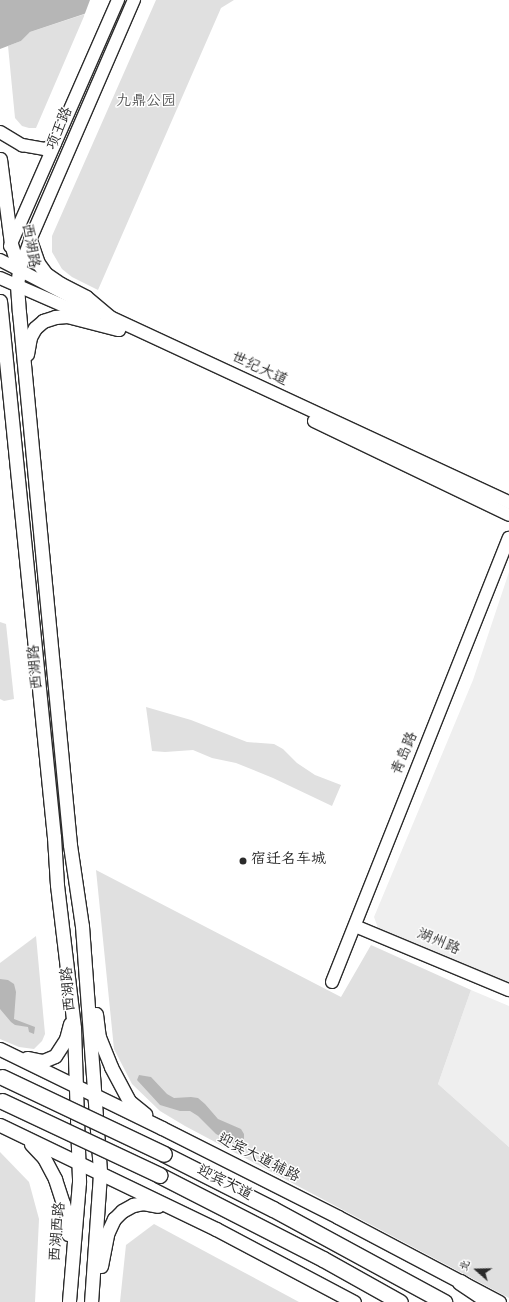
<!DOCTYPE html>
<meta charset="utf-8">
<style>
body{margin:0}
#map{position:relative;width:509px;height:1302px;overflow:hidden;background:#fff;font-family:"Gochi Hand","LXGW WenKai TC",sans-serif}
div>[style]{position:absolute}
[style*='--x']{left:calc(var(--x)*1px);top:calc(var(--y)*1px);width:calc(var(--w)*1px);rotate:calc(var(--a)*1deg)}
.built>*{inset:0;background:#efefef}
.green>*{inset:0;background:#e0e0e0}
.water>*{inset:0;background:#b6b6b6}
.pier>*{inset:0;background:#fff}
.roads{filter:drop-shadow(1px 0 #2b2b2b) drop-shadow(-1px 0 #2b2b2b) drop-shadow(0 1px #2b2b2b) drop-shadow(0 -1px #2b2b2b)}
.secondary>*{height:12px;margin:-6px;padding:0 6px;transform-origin:6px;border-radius:6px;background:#fff}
.primary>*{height:13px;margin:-6.5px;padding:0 6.5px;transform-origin:6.5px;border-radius:6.5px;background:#fff}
.highway>*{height:15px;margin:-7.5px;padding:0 7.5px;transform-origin:7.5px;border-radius:7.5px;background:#fff}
.bridges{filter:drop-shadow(1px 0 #2b2b2b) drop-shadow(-1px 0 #2b2b2b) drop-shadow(0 1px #2b2b2b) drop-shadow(0 -1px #2b2b2b)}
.highway-bridge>*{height:15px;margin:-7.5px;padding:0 7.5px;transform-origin:7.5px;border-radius:7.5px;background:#fff}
.dots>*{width:11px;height:11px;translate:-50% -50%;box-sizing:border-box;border:2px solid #fff;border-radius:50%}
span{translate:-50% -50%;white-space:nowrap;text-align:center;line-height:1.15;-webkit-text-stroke:3px #fff;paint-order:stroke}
.park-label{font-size:15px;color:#585858}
.street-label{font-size:15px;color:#2b2b2b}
.poi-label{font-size:15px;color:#2b2b2b}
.left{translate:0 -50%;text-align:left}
.north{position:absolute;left:457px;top:1250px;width:40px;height:40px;-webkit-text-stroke:3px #fff;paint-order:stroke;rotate:290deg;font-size:11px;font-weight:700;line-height:16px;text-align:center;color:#2b2b2b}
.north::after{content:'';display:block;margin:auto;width:14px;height:18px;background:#2b2b2b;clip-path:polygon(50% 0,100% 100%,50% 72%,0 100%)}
</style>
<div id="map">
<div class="built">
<i style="clip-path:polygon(509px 572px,509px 984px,382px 931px,378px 928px,374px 917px,473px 680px)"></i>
<i style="clip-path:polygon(471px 990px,509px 1006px,509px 1147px,438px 1084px)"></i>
</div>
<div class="green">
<i style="clip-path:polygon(156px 0,234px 0,221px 8px,98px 290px,72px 277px,62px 269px,52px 252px,52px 236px)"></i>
<i style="clip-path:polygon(85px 14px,36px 128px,29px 128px,22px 126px,15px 118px,8px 46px,21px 41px,30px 32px)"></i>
<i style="clip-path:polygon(0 622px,6px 624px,14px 699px,4px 701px,0 699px)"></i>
<i style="clip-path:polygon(146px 707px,191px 720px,247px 742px,274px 744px,283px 749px,297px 763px,315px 775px,341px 785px,332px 806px,273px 778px,236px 763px,212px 758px,193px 750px,165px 752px,152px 751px)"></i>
<i style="clip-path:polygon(96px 870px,341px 997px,371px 945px,471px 990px,438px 1084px,509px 1147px,509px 1298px,185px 1126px,160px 1111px,132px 1084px,114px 1049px)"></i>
<i style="clip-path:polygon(36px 936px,45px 1034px,42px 1041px,34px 1049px,19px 1047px,0 1039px,0 963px)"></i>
<i style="clip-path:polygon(0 1152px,29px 1182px,39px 1219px,35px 1302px,0 1302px)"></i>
<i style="clip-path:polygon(154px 1224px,299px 1302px,120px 1302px,126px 1245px)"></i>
</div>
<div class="water">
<i style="clip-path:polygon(0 0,126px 0,30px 32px,21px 41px,0 49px)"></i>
<i style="clip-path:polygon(0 979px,8px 980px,14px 984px,16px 992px,14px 1019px,35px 1027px,34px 1034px,29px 1032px,28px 1027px,15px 1025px,11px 1022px,0 1009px)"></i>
<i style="clip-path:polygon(139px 1075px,151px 1077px,167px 1094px,174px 1098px,191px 1097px,198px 1098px,205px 1104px,218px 1119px,241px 1129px,244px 1134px,244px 1141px,241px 1144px,235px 1144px,216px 1134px,198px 1116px,190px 1111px,180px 1111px,160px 1105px,137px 1080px)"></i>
</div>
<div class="pier">
<i style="clip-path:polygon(90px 0,128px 0,84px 16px)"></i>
</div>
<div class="roads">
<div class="secondary">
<i style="--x:0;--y:132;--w:26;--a:31"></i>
<i style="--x:22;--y:145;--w:23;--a:10"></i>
<i style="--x:45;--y:149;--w:11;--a:-27"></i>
<i style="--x:10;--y:246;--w:269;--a:-66.3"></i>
<i style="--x:0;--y:260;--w:124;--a:27.4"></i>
<i style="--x:110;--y:317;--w:440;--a:24.9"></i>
<i style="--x:19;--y:271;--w:33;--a:-70"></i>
<i style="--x:30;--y:240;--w:262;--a:-66.6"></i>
<i style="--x:0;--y:278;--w:103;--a:23.6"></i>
<i style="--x:314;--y:421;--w:216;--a:25.7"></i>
<i style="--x:355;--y:926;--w:167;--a:22.6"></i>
<i style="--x:332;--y:982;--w:478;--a:-68.3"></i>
</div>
<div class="primary">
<i style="--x:0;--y:159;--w:86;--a:82.6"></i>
<i style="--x:11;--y:244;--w:28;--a:73"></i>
<i style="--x:19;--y:271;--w:14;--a:98"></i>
<i style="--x:17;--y:285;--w:27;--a:86"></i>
<i style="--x:19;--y:312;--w:535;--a:84.53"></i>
<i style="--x:70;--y:845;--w:82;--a:81.6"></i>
<i style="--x:82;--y:926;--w:249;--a:85.8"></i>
<i style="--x:100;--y:1174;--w:128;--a:94"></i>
<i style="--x:30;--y:240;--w:24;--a:71"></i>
<i style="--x:38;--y:263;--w:14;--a:54"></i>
<i style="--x:46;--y:274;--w:18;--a:34"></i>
<i style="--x:61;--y:284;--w:28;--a:27"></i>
<i style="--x:86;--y:297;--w:31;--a:40"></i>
<i style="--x:0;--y:301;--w:539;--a:84.25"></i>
<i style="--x:54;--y:837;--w:48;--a:86.4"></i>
<i style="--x:57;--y:885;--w:144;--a:83.2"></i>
<i style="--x:74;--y:1028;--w:154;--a:88.1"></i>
<i style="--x:79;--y:1182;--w:120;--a:94.8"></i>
<i style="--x:27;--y:354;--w:17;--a:-80"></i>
<i style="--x:30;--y:337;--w:10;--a:-61"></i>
<i style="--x:35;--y:328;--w:11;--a:-41"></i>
<i style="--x:43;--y:321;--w:13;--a:-18"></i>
<i style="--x:55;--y:317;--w:12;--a:-5"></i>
<i style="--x:67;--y:316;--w:53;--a:14.3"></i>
<i style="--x:96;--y:1014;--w:23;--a:83"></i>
<i style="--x:99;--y:1037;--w:32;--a:68"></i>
<i style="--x:111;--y:1067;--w:38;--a:62"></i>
<i style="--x:129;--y:1101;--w:21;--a:39"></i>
<i style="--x:0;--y:1049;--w:180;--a:26"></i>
<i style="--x:162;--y:1128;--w:197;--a:26.8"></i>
<i style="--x:338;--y:1217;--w:182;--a:27.8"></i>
<i style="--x:27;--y:1058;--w:16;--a:11"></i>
<i style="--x:43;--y:1061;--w:13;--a:-23"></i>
<i style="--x:55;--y:1056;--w:20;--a:-57"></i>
<i style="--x:66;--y:1039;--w:16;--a:-75"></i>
<i style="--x:0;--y:1125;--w:240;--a:25.7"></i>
<i style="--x:216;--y:1229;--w:156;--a:27.9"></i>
<i style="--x:31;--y:1144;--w:19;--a:47"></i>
<i style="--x:44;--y:1158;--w:24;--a:62"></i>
<i style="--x:55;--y:1179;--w:25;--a:72"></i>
<i style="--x:63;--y:1203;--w:24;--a:75"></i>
<i style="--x:69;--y:1226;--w:8;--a:97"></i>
<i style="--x:101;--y:1266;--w:33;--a:-79"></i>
<i style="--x:107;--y:1234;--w:17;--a:-65"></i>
<i style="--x:114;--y:1219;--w:11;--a:-45"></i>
<i style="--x:122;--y:1211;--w:13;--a:-29"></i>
<i style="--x:133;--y:1205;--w:10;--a:-11"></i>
<i style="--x:143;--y:1203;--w:15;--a:11"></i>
</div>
<div class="highway">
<i style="--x:164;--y:1154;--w:122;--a:26.8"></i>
<i style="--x:273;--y:1209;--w:195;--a:28.5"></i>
<i style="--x:159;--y:1175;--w:184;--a:27.1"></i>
<i style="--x:323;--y:1259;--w:88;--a:29.2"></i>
<i style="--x:460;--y:1282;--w:36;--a:34"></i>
</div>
</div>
<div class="bridges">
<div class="highway-bridge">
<i style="--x:2;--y:1077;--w:179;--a:25.4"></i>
<i style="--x:2;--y:1101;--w:174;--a:25.2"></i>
</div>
</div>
<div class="dots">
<i style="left:243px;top:861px;background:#2b2b2b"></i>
</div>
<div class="park-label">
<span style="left:146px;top:103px">九鼎公园</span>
</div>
<div class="street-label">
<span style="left:61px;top:129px;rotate:-67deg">项王路</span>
<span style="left:29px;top:246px;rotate:80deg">西湖路</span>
<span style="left:259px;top:370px;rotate:25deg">世纪大道</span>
<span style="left:37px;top:667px;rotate:-95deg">西湖路</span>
<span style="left:406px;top:754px;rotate:-68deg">青岛路</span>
<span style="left:438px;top:943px;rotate:23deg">湖州路</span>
<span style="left:70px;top:989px;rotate:-94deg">西湖路</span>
<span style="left:258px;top:1159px;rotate:27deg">迎宾大道辅路</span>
<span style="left:224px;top:1184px;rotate:27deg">迎宾大道</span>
<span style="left:59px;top:1232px;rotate:-85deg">西湖西路</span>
</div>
<div class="poi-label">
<span class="left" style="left:251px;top:861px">宿迁名车城</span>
</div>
<div class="north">北</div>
</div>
